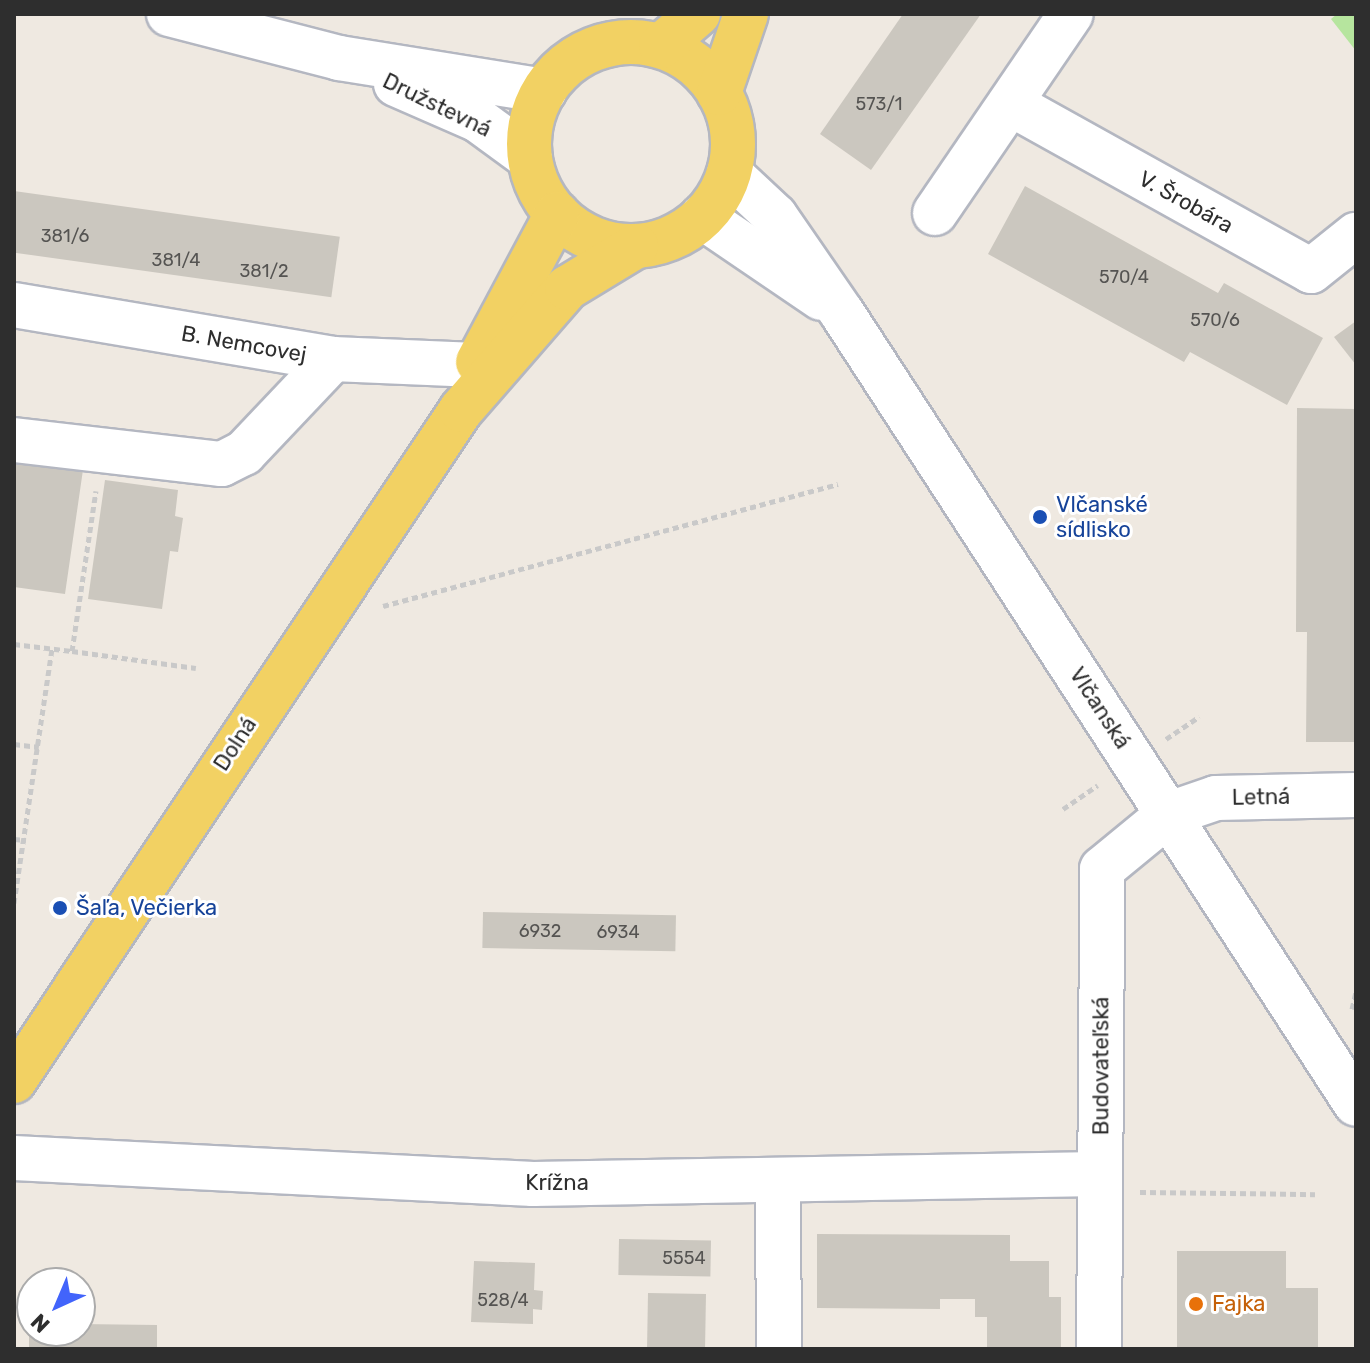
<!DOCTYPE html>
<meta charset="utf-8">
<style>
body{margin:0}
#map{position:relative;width:1370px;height:1363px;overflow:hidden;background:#efe9e1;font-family:Rubik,sans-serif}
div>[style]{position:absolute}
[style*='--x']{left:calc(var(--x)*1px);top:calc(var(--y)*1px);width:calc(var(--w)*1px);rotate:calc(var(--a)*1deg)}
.green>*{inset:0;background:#b6e59e}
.building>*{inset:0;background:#cbc7bf;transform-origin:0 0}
.path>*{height:5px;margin-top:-2.5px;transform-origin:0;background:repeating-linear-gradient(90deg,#c9c9c9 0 6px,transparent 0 10px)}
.roads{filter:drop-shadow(2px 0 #b4b7c1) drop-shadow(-2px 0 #b4b7c1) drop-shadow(0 2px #b4b7c1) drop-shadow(0 -2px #b4b7c1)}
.minor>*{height:44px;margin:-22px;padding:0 22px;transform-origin:22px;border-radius:22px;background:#fff}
.major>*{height:44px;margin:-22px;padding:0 22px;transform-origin:22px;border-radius:22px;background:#f2d163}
.major>.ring{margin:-22px;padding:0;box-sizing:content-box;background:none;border:44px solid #f2d163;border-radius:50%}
.dots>*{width:22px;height:22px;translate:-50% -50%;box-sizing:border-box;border:4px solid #fff;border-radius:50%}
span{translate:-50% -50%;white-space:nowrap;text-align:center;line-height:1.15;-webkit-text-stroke:6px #fff;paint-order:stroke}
.number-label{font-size:18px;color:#555452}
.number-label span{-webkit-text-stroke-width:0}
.street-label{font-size:22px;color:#2e2e2e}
.transit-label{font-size:22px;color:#164399}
.left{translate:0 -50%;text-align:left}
.food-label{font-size:22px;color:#c56008}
.frame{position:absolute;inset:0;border:16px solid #2e2e2e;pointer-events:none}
.north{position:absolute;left:16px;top:1267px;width:80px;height:80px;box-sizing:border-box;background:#fff;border:2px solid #ababab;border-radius:50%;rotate:224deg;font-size:22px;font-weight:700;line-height:32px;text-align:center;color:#2e2e2e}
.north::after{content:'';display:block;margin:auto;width:28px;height:36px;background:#4264fb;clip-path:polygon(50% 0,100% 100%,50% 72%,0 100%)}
</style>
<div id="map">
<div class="green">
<i style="clip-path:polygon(1337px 14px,1356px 14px,1356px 51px,1331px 19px)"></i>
</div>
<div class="building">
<i style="clip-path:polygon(903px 14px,981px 14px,871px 170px,820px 134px)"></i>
<i style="clip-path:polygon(1025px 186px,1218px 293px,1224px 283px,1323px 338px,1287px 405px,1190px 352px,1184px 362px,988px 254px)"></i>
<i style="left:14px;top:191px;width:329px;height:61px;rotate:8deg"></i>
<i style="clip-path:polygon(1356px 321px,1356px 365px,1334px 337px)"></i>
<i style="clip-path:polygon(1297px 408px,1356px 409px,1356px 742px,1306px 742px,1307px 632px,1296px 632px)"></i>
<i style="clip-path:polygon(62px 453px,85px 456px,65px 594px,14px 587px,14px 461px,59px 468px)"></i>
<i style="clip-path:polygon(105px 480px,178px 490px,175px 516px,183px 518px,178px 552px,170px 551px,162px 609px,88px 599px)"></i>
<i style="left:483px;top:912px;width:193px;height:36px;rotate:1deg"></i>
<i style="clip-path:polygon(817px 1234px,1010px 1235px,1010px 1261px,1049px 1261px,1049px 1297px,1061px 1297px,1061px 1349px,987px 1349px,987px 1317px,975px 1317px,975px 1299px,940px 1299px,940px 1309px,817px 1308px)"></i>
<i style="left:619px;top:1239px;width:92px;height:36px;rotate:1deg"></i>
<i style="clip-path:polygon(1177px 1251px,1286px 1251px,1286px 1288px,1318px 1288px,1318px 1349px,1177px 1349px)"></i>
<i style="clip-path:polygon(474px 1261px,535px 1263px,534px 1290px,543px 1291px,542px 1310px,533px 1309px,533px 1324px,471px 1322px)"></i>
<i style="left:648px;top:1293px;width:58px;height:56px;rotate:1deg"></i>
<i style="clip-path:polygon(29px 1318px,32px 1331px,80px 1331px,80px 1324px,157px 1325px,157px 1349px,29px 1349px)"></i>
</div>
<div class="path">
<i style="--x:383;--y:606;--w:471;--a:-15"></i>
<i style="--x:14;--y:644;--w:58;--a:6.9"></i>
<i style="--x:72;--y:651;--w:162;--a:-81.5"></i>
<i style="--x:72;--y:651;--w:125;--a:7.8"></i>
<i style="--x:1166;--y:739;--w:40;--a:-34"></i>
<i style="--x:14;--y:744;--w:25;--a:7"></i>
<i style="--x:1063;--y:809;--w:42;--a:-34.4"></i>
<i style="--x:14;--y:839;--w:12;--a:5"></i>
<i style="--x:14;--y:903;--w:258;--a:-81.5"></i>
<i style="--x:1352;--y:1009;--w:17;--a:-77"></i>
<i style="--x:1140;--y:1192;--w:175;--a:0.7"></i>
</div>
<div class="roads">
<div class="minor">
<i style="--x:169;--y:14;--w:176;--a:14.5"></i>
<i style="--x:339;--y:58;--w:208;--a:9.1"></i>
<i style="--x:396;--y:84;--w:90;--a:23.7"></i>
<i style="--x:478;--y:120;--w:64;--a:36.2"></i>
<i style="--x:1011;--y:104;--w:343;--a:29.1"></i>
<i style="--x:1311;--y:271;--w:58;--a:-38.7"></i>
<i style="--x:729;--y:173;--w:63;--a:43.1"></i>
<i style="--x:775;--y:216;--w:118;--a:55.4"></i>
<i style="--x:842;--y:313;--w:943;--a:56.98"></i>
<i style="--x:935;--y:213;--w:241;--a:-55.7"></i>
<i style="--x:702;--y:217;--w:144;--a:34.2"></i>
<i style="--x:14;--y:305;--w:324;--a:9.6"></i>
<i style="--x:333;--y:359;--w:143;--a:2.4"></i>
<i style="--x:14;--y:440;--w:209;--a:6.6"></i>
<i style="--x:222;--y:464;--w:25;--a:-27"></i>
<i style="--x:244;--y:453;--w:129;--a:-46.6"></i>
<i style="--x:14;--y:1158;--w:520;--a:2.87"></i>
<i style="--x:533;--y:1184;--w:567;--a:-1.01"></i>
<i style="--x:778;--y:1181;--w:168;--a:89.7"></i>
<i style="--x:1099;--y:1349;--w:480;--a:-89.6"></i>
<i style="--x:1102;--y:869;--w:87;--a:-39.4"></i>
<i style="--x:1169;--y:814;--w:50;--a:-18.8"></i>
<i style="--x:1216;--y:798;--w:140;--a:-1.2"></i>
</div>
<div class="major">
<i class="ring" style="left:529px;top:42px;width:160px;height:160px"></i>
<i style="--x:661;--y:46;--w:49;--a:-40.9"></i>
<i style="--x:719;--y:93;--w:83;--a:-71.1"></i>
<i style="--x:478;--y:362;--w:168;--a:-61.9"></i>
<i style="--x:14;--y:1081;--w:806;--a:-56.33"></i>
<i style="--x:461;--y:410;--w:162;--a:-49"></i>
<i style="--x:567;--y:288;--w:81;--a:-31.3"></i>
</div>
</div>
<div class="dots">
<i style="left:1040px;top:517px;background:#1a4fb4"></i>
<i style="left:60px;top:908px;background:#1a4fb4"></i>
<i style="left:1196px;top:1304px;background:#e8710a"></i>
</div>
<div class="number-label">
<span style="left:879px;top:104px">573/1</span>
<span style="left:65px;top:236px">381/6</span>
<span style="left:176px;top:260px">381/4</span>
<span style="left:264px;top:271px">381/2</span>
<span style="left:1124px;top:277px">570/4</span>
<span style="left:1215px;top:320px">570/6</span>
<span style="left:540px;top:931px">6932</span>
<span style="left:618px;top:932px">6934</span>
<span style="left:684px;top:1258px">5554</span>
<span style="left:503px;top:1300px">528/4</span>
</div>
<div class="street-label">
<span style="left:437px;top:105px;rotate:26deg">Družstevná</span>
<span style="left:1186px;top:202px;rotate:29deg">V. Šrobára</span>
<span style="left:244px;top:344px;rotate:10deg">B. Nemcovej</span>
<span style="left:1100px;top:708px;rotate:57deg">Vlčanská</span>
<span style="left:235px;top:744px;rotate:-57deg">Dolná</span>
<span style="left:1261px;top:797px;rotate:-1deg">Letná</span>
<span style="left:1101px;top:1066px;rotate:-90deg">Budovateľská</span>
<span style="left:557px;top:1183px">Krížna</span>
</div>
<div class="transit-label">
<span class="left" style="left:1056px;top:517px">Vlčanské<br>sídlisko</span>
<span class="left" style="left:76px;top:908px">Šaľa, Večierka</span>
</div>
<div class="food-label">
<span class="left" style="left:1212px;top:1304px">Fajka</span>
</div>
<div class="frame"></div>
<div class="north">N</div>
</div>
